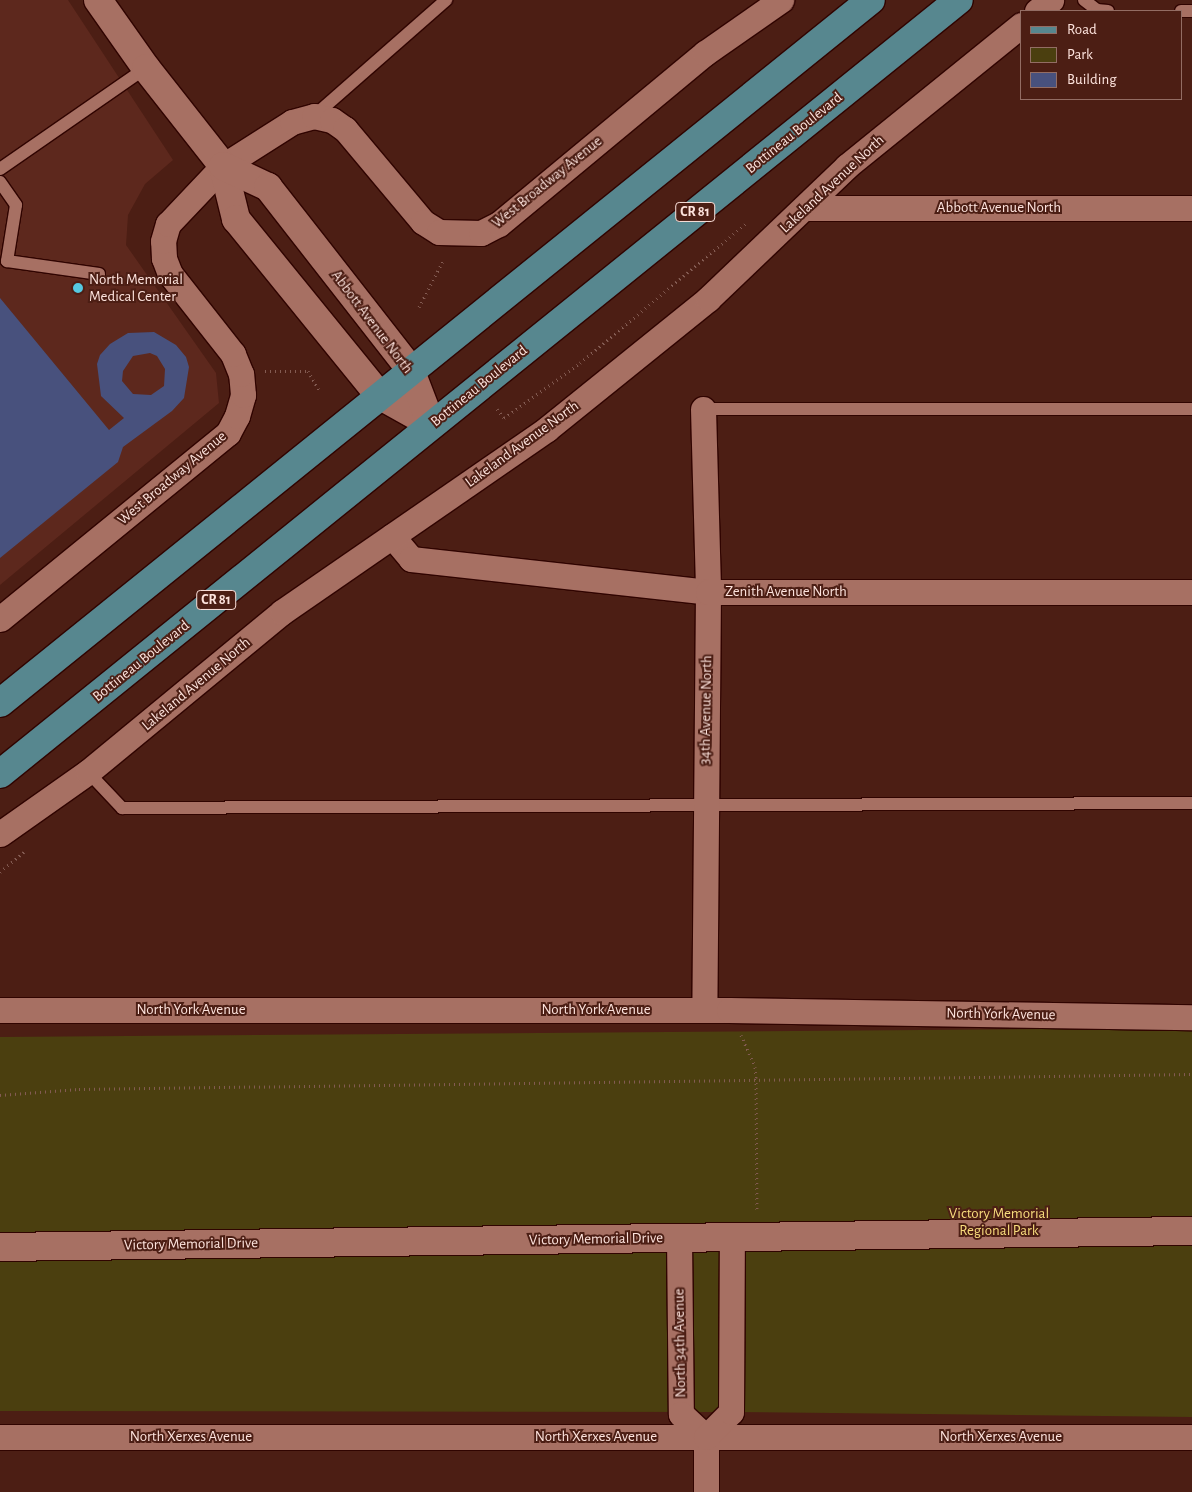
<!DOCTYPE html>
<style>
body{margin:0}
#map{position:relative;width:1192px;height:1492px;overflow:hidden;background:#4c1e14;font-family:"Alegreya Sans",sans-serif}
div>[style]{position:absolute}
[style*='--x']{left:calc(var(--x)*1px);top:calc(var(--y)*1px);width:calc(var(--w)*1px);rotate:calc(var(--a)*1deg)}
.built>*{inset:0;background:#5d281d}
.green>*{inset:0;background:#4b3f0f}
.building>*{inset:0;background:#48517d}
.path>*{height:3px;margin-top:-1.5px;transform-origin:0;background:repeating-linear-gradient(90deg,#835b52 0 1px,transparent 0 5px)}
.roads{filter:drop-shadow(1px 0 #300400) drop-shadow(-1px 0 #300400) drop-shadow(0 1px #300400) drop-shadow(0 -1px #300400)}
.service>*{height:12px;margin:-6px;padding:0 6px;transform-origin:6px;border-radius:6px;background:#a77063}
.minor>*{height:25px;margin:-12.5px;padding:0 12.5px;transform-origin:12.5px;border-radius:12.5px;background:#a77063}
.tertiary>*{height:28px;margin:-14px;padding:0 14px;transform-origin:14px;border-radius:14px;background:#a77063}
.primary>*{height:28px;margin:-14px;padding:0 14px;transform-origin:14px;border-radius:14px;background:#57878f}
.dots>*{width:14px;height:14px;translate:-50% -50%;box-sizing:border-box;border:2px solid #4c1e14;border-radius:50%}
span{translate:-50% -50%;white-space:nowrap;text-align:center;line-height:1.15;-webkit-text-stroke:4px #4c1e14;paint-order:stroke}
.shield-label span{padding:1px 4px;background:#4c1e14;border:1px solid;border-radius:4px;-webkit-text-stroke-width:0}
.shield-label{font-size:14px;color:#fde3dd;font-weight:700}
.street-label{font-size:15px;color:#fde3dd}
.poi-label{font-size:15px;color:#fde3dd}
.left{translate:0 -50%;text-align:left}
.park-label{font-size:15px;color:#f8dc7d}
.legend{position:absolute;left:1020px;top:10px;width:162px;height:90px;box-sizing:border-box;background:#4c1e14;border:1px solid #936d64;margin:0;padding:6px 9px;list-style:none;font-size:15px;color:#fde3dd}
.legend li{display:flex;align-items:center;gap:10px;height:25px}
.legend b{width:25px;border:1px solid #936d64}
</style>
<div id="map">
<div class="built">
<i style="clip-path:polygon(0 0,68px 0,173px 160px,145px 184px,128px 215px,126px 245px,216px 373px,219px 403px,0 585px)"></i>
</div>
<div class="green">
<i style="clip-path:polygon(1192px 1028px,1192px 1417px,731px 1412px,0 1411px,0 1037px)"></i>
</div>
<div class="building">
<i style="clip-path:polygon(evenodd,0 298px,109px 430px,124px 418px,101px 396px,97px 364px,100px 355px,110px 344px,128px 333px,154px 332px,176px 345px,186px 357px,189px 367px,184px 398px,172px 411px,123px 447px,118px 462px,0 558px,0 298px,150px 353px,157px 356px,165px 369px,164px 386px,151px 395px,133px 394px,122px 381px,123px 371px,133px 356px,150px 353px)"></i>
</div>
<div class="path">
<i style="--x:419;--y:307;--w:54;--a:-62.5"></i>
<i style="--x:265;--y:371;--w:43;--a:0"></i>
<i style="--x:308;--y:371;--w:24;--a:60"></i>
<i style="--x:497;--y:409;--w:11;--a:52"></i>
<i style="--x:504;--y:418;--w:94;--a:-35.9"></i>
<i style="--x:580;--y:363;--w:216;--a:-40.1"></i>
<i style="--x:0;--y:872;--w:34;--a:-40"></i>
<i style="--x:741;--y:1035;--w:35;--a:66"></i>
<i style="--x:755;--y:1067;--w:11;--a:85"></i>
<i style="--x:756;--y:1078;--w:133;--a:89.6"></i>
<i style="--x:0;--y:1095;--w:79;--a:-4.3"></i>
<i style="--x:79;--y:1089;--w:1113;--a:-0.77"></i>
</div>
<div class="roads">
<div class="service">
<i style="--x:1084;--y:0;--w:16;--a:38"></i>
<i style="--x:1097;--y:10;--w:11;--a:5"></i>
<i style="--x:1181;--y:11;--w:11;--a:0"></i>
<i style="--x:314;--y:116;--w:176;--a:-41.3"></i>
<i style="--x:0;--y:169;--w:178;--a:-34.7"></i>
<i style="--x:0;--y:182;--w:28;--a:55"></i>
<i style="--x:16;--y:205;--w:57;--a:99.1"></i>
<i style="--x:7;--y:261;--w:93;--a:8"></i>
<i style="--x:703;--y:409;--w:489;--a:0"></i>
<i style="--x:88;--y:772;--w:50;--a:46.6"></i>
<i style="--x:122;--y:808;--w:1070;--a:-0.27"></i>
</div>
<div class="minor">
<i style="--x:1037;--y:11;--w:18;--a:-38"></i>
<i style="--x:807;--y:208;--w:385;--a:0"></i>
<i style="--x:703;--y:409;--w:183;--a:88.4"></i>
<i style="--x:708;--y:592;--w:418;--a:90.5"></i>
<i style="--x:392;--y:536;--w:30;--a:50"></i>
<i style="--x:411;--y:559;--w:299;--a:6.3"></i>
<i style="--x:708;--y:592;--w:484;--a:0"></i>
<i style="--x:0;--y:619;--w:294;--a:-39.2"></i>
<i style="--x:228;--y:433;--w:19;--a:-62"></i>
<i style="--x:237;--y:416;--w:22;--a:-74"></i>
<i style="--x:243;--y:395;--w:21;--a:-95"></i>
<i style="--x:241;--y:374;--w:22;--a:-112"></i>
<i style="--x:233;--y:354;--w:102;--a:-128.2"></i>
<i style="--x:170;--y:274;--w:17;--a:-111"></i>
<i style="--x:164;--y:258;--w:17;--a:-93"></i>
<i style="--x:163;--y:241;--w:18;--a:-74"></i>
<i style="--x:168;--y:224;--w:80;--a:-46.5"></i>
<i style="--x:223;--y:166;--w:82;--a:-32.5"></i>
<i style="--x:292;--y:122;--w:23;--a:-15"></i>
<i style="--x:314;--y:116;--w:18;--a:13"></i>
<i style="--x:332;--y:120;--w:16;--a:35"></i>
<i style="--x:345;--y:129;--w:121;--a:50"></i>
<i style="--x:423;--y:222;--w:19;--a:32"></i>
<i style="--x:439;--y:232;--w:42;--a:1.4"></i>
<i style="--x:481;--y:233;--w:20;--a:-27"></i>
<i style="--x:499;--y:224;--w:268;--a:-39.7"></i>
<i style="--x:705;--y:53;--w:93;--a:-34.9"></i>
<i style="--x:0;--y:834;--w:108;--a:-35.2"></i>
<i style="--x:88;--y:772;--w:251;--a:-39.5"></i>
<i style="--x:282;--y:612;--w:322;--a:-34.6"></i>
<i style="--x:547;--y:429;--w:207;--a:-38.9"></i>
<i style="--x:708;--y:299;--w:192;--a:-43.7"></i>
<i style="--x:847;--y:166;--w:224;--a:-39"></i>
<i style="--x:0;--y:1010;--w:729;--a:0"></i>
<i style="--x:729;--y:1010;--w:463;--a:0.9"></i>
<i style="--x:679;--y:1237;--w:177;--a:89.4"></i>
<i style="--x:681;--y:1414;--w:34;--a:43"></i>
<i style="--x:0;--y:1437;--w:1192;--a:0"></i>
<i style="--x:706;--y:1492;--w:55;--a:-90"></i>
<i style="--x:706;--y:1437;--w:35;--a:-45"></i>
<i style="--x:731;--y:1412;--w:175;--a:-89.7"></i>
</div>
<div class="tertiary">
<i style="--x:98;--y:0;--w:83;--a:54.8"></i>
<i style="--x:146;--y:68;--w:125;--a:51.8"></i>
<i style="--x:223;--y:166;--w:55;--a:76.2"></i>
<i style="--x:236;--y:219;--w:227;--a:50.9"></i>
<i style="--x:379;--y:395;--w:60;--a:29.1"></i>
<i style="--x:223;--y:166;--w:50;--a:25"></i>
<i style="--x:268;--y:187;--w:231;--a:52"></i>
<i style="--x:410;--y:369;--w:59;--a:69.1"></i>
<i style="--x:0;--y:1247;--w:1192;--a:-0.77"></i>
</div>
<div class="primary">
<i style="--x:0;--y:703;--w:1119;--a:-38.91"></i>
<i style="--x:0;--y:774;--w:1232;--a:-38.91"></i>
</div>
</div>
<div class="dots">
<i style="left:78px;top:288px;background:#56c9e1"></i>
</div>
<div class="shield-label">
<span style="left:695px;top:212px">CR 81</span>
<span style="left:216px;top:600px">CR 81</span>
</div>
<div class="street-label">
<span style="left:794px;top:133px;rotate:-39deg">Bottineau Boulevard</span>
<span style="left:547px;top:182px;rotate:-39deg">West Broadway Avenue</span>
<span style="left:832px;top:184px;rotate:-43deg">Lakeland Avenue North</span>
<span style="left:999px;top:208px">Abbott Avenue North</span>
<span style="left:372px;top:322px;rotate:53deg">Abbott Avenue North</span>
<span style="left:479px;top:386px;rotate:-39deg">Bottineau Boulevard</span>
<span style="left:522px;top:444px;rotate:-36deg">Lakeland Avenue North</span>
<span style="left:172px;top:478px;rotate:-40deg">West Broadway Avenue</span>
<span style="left:786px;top:592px">Zenith Avenue North</span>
<span style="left:141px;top:661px;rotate:-39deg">Bottineau Boulevard</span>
<span style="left:196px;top:684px;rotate:-40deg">Lakeland Avenue North</span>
<span style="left:706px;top:710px;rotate:-89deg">34th Avenue North</span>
<span style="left:191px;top:1010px">North York Avenue</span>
<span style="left:596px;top:1010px">North York Avenue</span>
<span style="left:1001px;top:1014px;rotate:1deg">North York Avenue</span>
<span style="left:596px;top:1239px;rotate:-1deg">Victory Memorial Drive</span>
<span style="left:191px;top:1244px;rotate:-1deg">Victory Memorial Drive</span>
<span style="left:680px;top:1343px;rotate:-91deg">North 34th Avenue</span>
<span style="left:191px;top:1437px">North Xerxes Avenue</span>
<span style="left:596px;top:1437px">North Xerxes Avenue</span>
<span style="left:1001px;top:1437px">North Xerxes Avenue</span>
</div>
<div class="poi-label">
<span class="left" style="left:89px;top:288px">North Memorial<br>Medical Center</span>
</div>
<div class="park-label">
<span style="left:999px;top:1222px">Victory Memorial<br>Regional Park</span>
</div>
<ul class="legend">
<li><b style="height:6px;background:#57878f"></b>Road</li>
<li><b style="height:14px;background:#4b3f0f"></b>Park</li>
<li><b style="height:14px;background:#48517d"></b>Building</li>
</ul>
</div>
